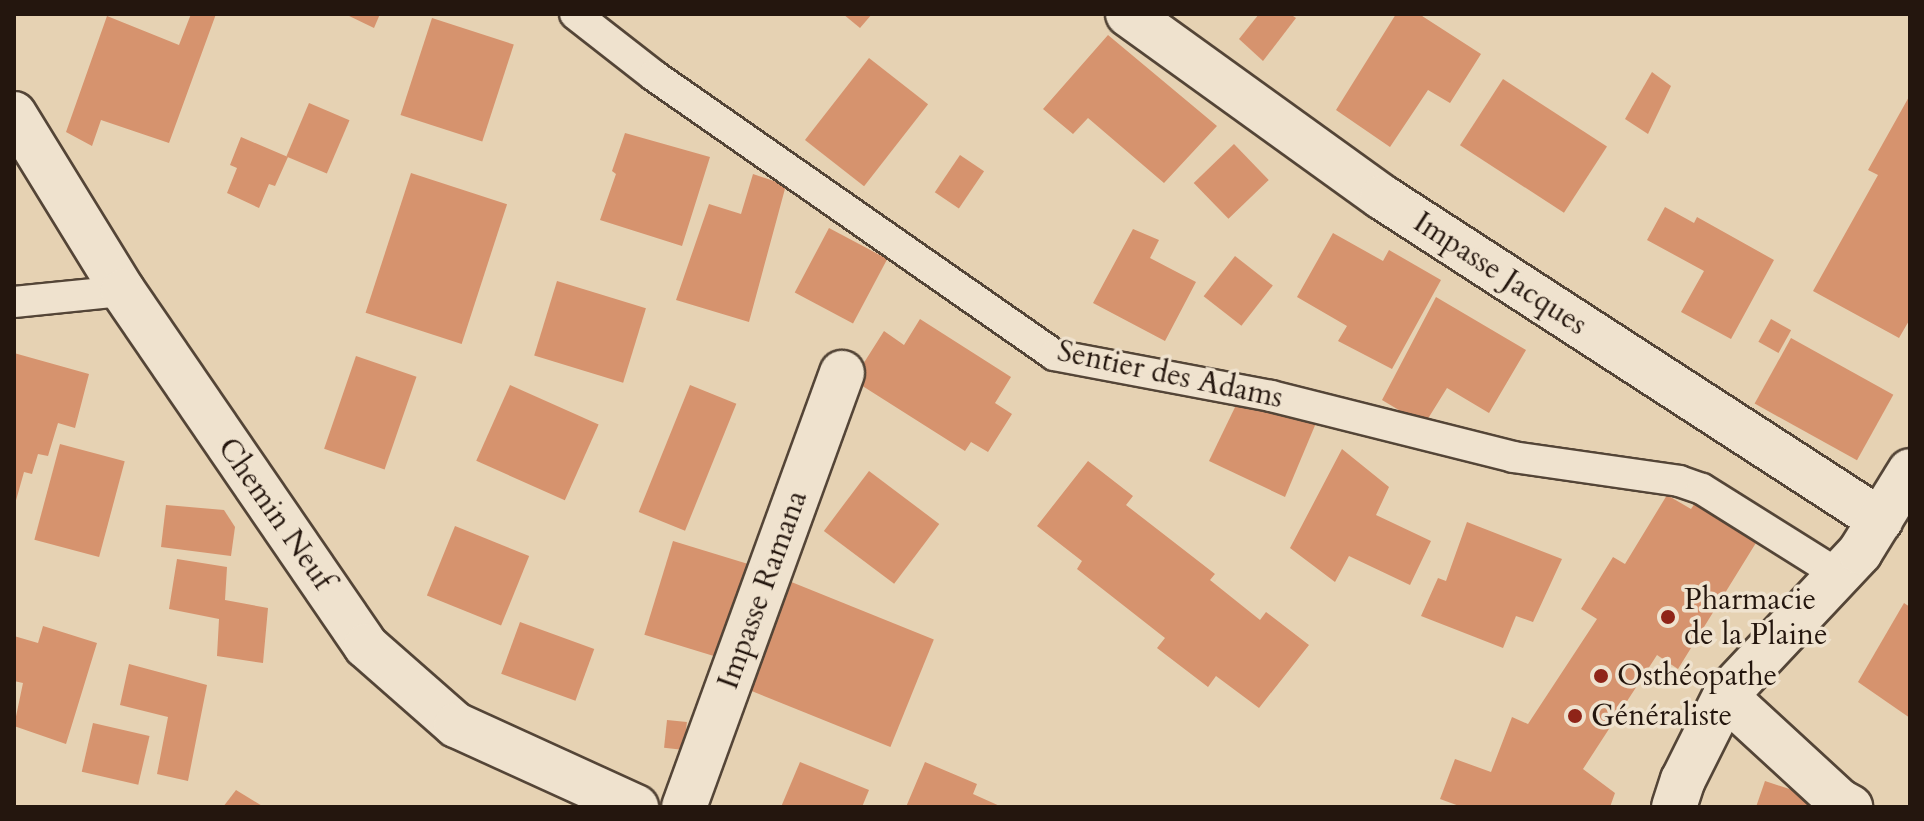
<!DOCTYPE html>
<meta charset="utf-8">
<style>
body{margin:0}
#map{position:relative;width:1924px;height:821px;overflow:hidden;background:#e6d2b3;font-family:Cardo,serif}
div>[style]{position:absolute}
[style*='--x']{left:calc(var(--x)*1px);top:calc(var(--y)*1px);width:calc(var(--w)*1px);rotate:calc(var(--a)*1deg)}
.building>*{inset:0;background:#d6936e;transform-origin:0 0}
.roads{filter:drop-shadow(2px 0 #544537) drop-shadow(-2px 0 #544537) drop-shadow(0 2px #544537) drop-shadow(0 -2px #544537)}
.lane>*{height:30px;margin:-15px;padding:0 15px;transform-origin:15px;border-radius:15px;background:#efe2ce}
.street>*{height:44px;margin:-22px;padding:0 22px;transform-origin:22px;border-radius:22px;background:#efe2ce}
.secondary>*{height:44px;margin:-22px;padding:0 22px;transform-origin:22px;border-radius:22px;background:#efe2ce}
.dots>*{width:22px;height:22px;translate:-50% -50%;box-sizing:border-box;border:4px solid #efe2ce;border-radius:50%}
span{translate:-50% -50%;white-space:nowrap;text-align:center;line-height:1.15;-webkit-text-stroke:7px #efe2ce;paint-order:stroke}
.street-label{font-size:30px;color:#24160e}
.poi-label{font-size:30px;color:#24160e}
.left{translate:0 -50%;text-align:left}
.frame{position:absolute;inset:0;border:16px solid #24160e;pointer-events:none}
</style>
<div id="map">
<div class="building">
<i style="clip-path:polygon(191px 14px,216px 14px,169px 143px,101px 120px,92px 146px,66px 132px,107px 16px,179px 45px)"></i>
<i style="clip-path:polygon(345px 14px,380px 14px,374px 28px)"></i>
<i style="clip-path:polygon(843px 14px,872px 14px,860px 28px)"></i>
<i style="clip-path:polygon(1259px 14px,1290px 14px,1296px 18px,1263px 61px,1239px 39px)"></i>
<i style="clip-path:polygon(1396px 14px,1419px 14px,1481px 54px,1450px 103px,1428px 90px,1390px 147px,1336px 110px)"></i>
<i style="left:432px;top:18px;width:86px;height:102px;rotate:18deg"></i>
<i style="clip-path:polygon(1108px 35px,1217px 126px,1164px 183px,1088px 118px,1073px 134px,1043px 109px)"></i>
<i style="left:869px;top:58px;width:75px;height:104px;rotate:38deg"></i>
<i style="clip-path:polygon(1652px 72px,1671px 86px,1648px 134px,1625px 119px)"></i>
<i style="left:1503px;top:79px;width:124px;height:79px;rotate:33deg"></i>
<i style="clip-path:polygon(1910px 95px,1910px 319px,1899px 338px,1813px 291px,1878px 175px,1868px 170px)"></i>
<i style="left:309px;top:103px;width:44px;height:58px;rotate:23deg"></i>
<i style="clip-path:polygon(625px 133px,710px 157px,682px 246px,600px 220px,616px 174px,612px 171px)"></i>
<i style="clip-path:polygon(241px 137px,288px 157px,275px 186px,269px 184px,259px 208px,227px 193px,237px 168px,230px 165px)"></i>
<i style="left:1234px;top:144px;width:50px;height:56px;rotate:46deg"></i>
<i style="left:960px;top:155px;width:29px;height:45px;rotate:34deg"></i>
<i style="left:411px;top:173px;width:101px;height:147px;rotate:18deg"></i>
<i style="clip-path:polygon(753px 174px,786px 185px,749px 322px,676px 300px,709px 204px,741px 214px)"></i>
<i style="clip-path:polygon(1665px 207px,1694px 223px,1697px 217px,1774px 260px,1731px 339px,1681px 312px,1704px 271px,1647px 240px)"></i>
<i style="left:829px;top:228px;width:66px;height:73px;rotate:28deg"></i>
<i style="clip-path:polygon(1133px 229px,1159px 240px,1150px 258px,1196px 282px,1165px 341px,1093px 303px)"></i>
<i style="clip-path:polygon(1333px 233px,1383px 261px,1389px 250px,1441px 280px,1392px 369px,1338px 341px,1347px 326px,1297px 297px)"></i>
<i style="left:1235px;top:256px;width:48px;height:51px;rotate:38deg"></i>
<i style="left:557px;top:281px;width:93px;height:78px;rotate:17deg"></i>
<i style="clip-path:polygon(1436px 297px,1526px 350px,1489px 413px,1447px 388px,1424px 425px,1382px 400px)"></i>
<i style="clip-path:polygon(920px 319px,1011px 377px,995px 403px,1012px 414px,988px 452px,971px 442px,965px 451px,853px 380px,884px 331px,904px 345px)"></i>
<i style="left:1771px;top:319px;width:23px;height:26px;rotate:29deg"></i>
<i style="left:1791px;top:338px;width:117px;height:75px;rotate:29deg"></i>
<i style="clip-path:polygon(14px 353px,89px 374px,75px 428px,58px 423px,48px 456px,38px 454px,32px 474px,24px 472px,15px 504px)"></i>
<i style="left:356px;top:356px;width:64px;height:98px;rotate:19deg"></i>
<i style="left:510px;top:385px;width:97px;height:83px;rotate:24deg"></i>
<i style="left:690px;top:385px;width:50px;height:137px;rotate:22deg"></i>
<i style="clip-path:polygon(1238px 401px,1316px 423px,1285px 497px,1209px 461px)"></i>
<i style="left:60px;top:444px;width:67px;height:99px;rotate:15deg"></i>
<i style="clip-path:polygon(1342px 449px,1389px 487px,1376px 515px,1431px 541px,1410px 585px,1349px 556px,1335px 582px,1290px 548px)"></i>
<i style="clip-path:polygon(1088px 461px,1133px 496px,1126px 505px,1215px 574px,1210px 580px,1260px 620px,1266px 612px,1309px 645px,1259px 708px,1216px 676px,1208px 687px,1157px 648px,1165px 638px,1077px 569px,1082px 561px,1037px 526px)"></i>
<i style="left:869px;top:471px;width:88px;height:75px;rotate:37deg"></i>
<i style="clip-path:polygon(1667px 495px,1691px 509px,1697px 500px,1759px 538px,1678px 669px,1657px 655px,1583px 769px,1615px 793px,1610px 807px,1462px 807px,1440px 799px,1455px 759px,1491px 772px,1512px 717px,1528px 724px,1597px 619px,1581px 609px,1613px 557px,1625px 564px)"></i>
<i style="clip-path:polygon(166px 505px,224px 510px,235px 527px,231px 556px,161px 547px)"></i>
<i style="clip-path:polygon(1467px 522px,1562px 559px,1533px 622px,1516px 616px,1503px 648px,1421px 616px,1438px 578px,1446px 581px)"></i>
<i style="left:455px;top:526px;width:80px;height:75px;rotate:22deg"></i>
<i style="left:673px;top:541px;width:82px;height:98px;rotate:17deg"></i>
<i style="clip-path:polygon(177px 559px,227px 567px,225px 600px,268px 608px,263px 663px,217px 656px,219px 619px,169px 609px)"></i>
<i style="left:779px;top:577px;width:167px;height:116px;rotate:22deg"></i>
<i style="clip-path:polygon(1904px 603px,1910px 607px,1910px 718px,1858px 682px)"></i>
<i style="left:520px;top:622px;width:79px;height:55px;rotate:20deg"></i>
<i style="clip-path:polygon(43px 626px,97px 643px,66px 744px,14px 726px,23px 683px,14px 681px,14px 636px,38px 643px)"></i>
<i style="clip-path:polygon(129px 664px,207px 685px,188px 781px,157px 774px,168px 717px,120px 705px)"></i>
<i style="left:667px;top:720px;width:20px;height:28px;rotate:6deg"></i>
<i style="left:93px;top:723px;width:58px;height:50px;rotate:13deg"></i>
<i style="clip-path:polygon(800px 762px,869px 790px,862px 807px,781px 807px)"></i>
<i style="clip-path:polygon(925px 762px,977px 784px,973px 794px,1002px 807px,906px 807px)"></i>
<i style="clip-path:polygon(1765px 781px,1811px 796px,1827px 807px,1756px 807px)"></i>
<i style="clip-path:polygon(236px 790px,264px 807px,223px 807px)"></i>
</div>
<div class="roads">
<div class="lane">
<i style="--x:575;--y:14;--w:99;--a:38"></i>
<i style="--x:653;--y:75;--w:489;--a:34.9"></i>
<i style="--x:1054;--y:355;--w:221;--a:10.7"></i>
<i style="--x:1271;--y:396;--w:250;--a:14.1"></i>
<i style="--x:1513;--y:457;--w:168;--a:8.2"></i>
<i style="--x:1679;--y:481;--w:24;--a:19"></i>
<i style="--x:1702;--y:489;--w:162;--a:32.1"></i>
<i style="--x:14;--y:302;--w:110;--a:-5.8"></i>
</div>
<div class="street">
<i style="--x:1128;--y:14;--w:313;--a:35.8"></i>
<i style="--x:1382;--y:197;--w:594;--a:32.97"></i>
<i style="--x:1725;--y:696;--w:155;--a:42.6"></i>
<i style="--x:1839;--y:801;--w:13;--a:29"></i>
<i style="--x:684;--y:807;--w:462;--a:-70"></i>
</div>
<div class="secondary">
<i style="--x:14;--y:114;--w:208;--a:58.4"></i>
<i style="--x:123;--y:291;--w:430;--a:55.6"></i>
<i style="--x:366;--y:646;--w:120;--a:41.3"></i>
<i style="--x:456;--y:725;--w:198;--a:24.5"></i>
<i style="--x:1674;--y:807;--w:28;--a:-72"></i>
<i style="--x:1683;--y:780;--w:94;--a:-63.4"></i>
<i style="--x:1725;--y:696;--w:197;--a:-46.8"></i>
<i style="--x:1860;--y:552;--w:95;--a:-58.3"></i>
</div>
</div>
<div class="dots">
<i style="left:1668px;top:617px;background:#8f2418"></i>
<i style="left:1601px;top:676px;background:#8f2418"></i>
<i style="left:1575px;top:716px;background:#8f2418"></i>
</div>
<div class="street-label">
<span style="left:1500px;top:274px;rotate:33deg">Impasse Jacques</span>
<span style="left:1170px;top:375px;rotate:12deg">Sentier des Adams</span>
<span style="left:275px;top:514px;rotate:55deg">Chemin Neuf</span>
<span style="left:763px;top:590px;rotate:-70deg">Impasse Ramana</span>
</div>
<div class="poi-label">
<span class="left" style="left:1684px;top:617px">Pharmacie<br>de la Plaine</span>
<span class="left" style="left:1617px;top:676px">Osthéopathe</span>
<span class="left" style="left:1591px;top:716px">Généraliste</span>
</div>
<div class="frame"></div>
</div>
